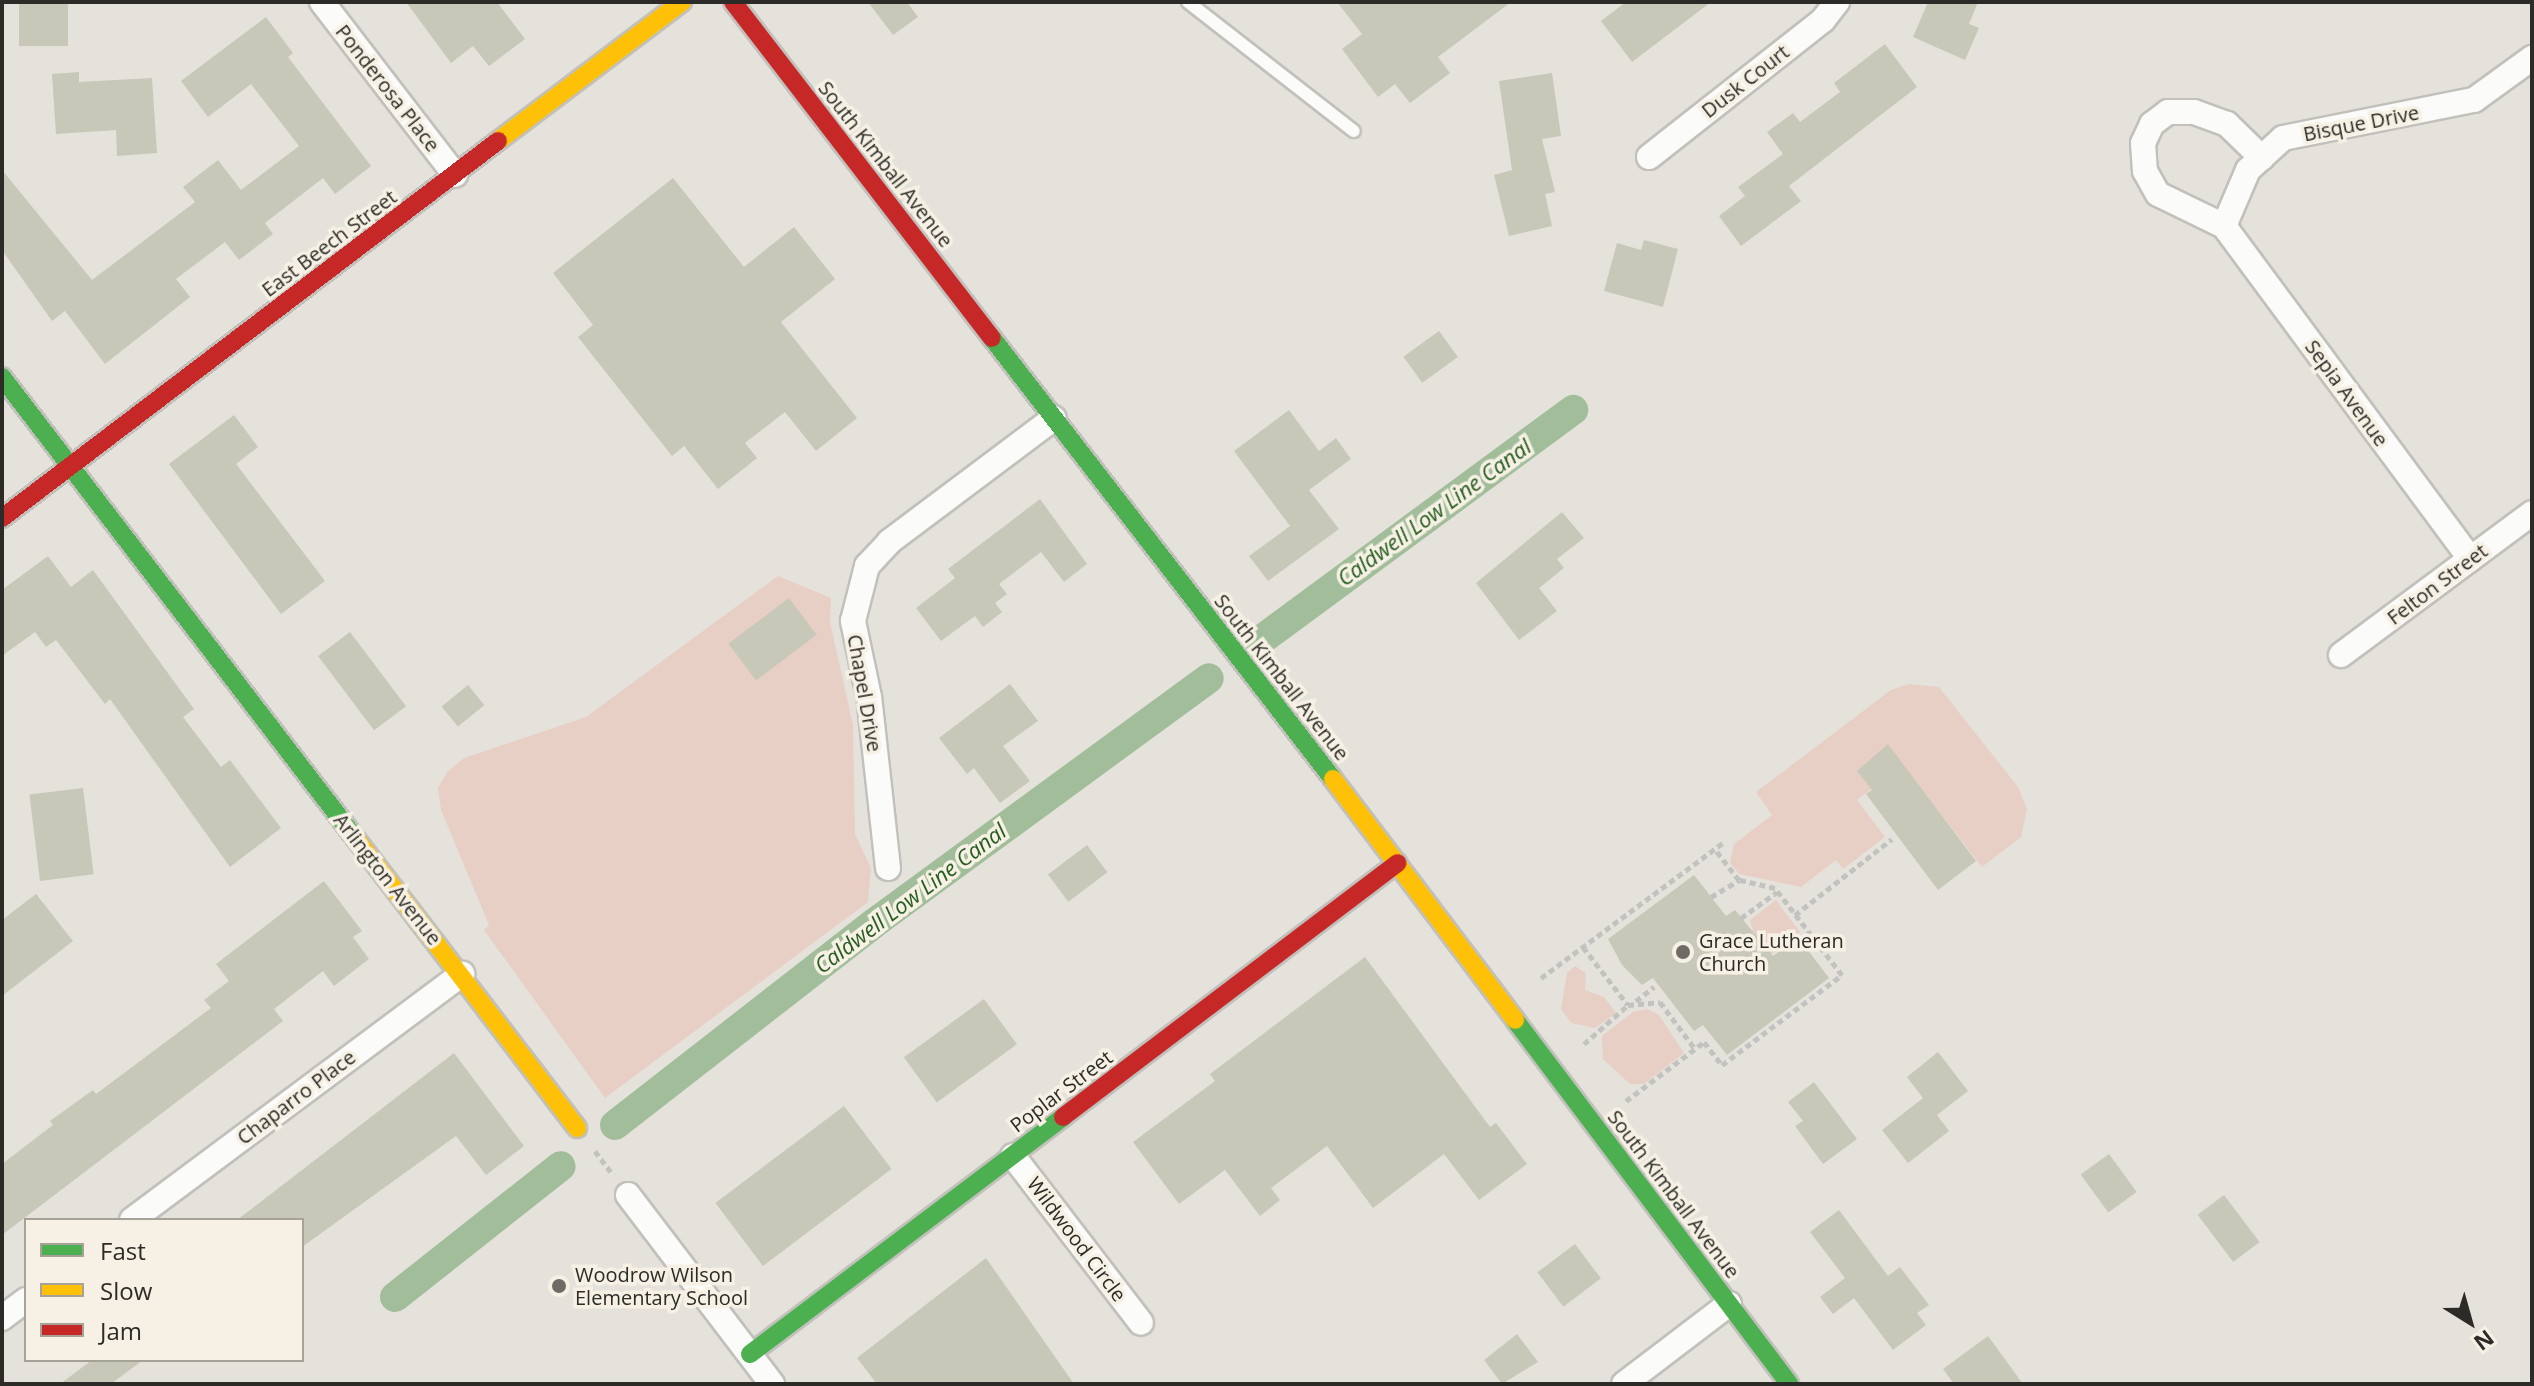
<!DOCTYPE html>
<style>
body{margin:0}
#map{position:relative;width:2534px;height:1386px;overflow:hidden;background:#e4e2db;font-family:"Open Sans",sans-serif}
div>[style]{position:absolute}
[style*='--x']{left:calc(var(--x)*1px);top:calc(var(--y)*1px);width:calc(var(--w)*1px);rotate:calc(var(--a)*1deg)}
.green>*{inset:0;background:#e8cfc6}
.canal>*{height:30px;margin:-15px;padding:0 15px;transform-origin:15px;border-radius:15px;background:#a2bd9a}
.building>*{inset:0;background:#c8c8b9;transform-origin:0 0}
.path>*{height:5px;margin-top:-2.5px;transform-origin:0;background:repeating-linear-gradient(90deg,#c2c2c0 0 6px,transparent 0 10px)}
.roads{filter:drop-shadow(2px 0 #c2c0bb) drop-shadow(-2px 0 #c2c0bb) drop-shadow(0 2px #c2c0bb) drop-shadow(0 -2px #c2c0bb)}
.lane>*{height:12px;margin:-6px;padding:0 6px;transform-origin:6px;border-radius:6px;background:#fbfbfa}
.street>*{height:24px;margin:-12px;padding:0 12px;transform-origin:12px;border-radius:12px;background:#fbfbfa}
.fast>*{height:18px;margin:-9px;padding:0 9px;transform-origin:9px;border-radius:9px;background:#4caf50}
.slow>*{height:18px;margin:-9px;padding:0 9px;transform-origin:9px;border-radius:9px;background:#ffc107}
.jam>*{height:18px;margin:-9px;padding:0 9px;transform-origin:9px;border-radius:9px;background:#c62828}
.dots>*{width:22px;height:22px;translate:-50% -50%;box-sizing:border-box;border:4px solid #f6f1e4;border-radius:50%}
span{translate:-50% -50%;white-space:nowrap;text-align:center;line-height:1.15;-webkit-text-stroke:7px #f6f1e4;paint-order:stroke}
.street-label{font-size:20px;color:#2d2b27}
.poi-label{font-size:20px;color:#2d2b27}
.left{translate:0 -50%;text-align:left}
.water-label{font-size:22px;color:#275d20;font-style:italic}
.frame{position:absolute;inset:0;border:4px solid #2d2b27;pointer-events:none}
.legend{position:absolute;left:24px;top:1218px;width:280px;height:144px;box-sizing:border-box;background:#f6f1e4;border:2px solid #a6a298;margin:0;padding:10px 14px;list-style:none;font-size:24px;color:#2d2b27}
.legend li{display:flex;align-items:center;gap:16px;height:40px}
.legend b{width:40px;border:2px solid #a6a298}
.north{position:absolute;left:2430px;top:1282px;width:80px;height:80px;-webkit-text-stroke:6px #f6f1e4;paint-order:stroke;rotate:143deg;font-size:22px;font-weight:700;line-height:32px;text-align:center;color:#2d2b27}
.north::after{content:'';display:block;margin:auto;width:28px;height:36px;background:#2d2b27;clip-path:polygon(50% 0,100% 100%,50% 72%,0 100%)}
</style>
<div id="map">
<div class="green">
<i style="clip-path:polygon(778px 576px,831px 598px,830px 622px,853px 725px,855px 834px,871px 868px,868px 902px,605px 1098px,484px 930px,489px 925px,441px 810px,438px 788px,448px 771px,464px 758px,586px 717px)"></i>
<i style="clip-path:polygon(1909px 684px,1939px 687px,2018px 787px,2027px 809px,2021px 837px,1982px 867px,1903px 765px,1857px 800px,1885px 837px,1843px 869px,1836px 860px,1801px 887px,1739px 874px,1730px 862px,1734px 844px,1772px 815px,1756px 792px,1891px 690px)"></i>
<i style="clip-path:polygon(1776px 900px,1800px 932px,1770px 955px,1745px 935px,1753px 930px,1750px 920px)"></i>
<i style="clip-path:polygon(1575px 966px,1586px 973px,1585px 990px,1604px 997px,1616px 1013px,1595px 1028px,1571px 1023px,1561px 1009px,1567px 973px)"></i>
<i style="clip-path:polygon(1647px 1009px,1659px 1015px,1684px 1053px,1644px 1084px,1630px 1084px,1603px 1059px,1602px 1036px,1633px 1012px)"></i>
</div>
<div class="canal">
<i style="--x:1257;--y:643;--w:393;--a:-36.4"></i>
<i style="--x:615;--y:1125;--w:327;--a:-37.9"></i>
<i style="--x:873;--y:924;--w:416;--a:-36.2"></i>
<i style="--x:395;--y:1297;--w:211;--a:-38.3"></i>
</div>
<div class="building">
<i style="left:19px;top:2px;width:49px;height:44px"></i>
<i style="clip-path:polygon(406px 2px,497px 2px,525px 39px,489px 66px,473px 46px,451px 63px)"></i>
<i style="clip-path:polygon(868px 2px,907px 2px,918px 17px,893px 35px)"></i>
<i style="clip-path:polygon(1337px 2px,1511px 2px,1438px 57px,1450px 73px,1410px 103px,1395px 84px,1378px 97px,1342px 49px,1362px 34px)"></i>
<i style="clip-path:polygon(1626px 2px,1711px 2px,1632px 62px,1601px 21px)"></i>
<i style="clip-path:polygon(1928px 2px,1978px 2px,1969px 24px,1979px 28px,1965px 60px,1913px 37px)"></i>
<i style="clip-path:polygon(266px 17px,293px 53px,288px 57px,371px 166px,335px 194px,323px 178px,265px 223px,273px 234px,239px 260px,225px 242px,176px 279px,190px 297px,105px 364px,65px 311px,52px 321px,2px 250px,2px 170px,92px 280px,195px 202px,183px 187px,218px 160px,241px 190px,299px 146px,251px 84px,208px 117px,181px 81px)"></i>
<i style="clip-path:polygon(1885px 44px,1917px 87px,1789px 186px,1801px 201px,1741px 246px,1719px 216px,1745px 196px,1738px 187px,1783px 154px,1767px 132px,1793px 113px,1800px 122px,1840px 92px,1834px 83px)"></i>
<i style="clip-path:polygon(79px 72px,79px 82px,152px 78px,157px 153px,117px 156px,116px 130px,56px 134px,52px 74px)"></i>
<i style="clip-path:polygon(1552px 73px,1561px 136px,1542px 139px,1555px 192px,1545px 194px,1552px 226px,1509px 236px,1494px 175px,1512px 170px,1499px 81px)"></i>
<i style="clip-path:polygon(673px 178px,744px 267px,794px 227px,835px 279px,781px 322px,857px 418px,816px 451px,785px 412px,745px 443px,757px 458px,718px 489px,684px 446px,672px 456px,578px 337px,593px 325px,553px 273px)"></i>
<i style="clip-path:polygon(1644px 240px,1678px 249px,1663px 307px,1604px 291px,1617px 243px,1641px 250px)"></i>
<i style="left:1439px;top:331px;width:32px;height:44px;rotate:54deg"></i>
<i style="clip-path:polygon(1289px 410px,1319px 451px,1336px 438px,1351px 459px,1309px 490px,1339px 529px,1268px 581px,1249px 556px,1290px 526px,1234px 451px)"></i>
<i style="clip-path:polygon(234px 415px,258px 447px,236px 464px,325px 581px,281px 614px,169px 464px)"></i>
<i style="clip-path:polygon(1040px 499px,1087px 564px,1064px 582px,1041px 552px,999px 584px,1007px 594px,995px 603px,1002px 612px,983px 627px,975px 616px,941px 641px,916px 608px,955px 578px,948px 569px)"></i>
<i style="clip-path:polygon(1562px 512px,1584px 538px,1557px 559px,1564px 568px,1539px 588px,1557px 611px,1519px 640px,1476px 583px)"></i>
<i style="clip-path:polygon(48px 556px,71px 587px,93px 570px,194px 709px,183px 717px,221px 767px,230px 760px,281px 828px,230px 867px,110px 699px,105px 704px,56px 640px,46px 647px,35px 632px,2px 656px,2px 590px)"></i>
<i style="left:789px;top:598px;width:46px;height:76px;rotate:53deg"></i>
<i style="left:350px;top:632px;width:93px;height:40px;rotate:53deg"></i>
<i style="clip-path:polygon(1010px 684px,1038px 721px,1003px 746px,1030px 781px,1000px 803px,974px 768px,967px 774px,939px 738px)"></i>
<i style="left:468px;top:685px;width:26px;height:34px;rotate:51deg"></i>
<i style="clip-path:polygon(1888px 744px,1976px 861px,1938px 890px,1866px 794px,1872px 790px,1857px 771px)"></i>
<i style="left:83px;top:788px;width:87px;height:54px;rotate:83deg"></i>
<i style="left:1087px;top:845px;width:34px;height:49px;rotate:53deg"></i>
<i style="clip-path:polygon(1694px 875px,1726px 916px,1735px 910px,1773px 956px,1798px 937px,1829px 978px,1727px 1055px,1703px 1025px,1694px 1031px,1653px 978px,1642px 985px,1622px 965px,1608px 939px)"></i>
<i style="clip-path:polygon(324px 881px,362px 931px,353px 937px,369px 959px,334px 986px,323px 971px,274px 1009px,283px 1021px,2px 1235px,2px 1164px,53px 1125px,50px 1121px,93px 1090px,96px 1094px,211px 1008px,204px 1000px,229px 981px,216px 964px)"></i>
<i style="clip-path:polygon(36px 894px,73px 941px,2px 996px,2px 920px)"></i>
<i style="clip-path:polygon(1365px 957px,1490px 1127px,1496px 1123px,1527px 1164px,1479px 1200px,1444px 1154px,1373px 1208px,1327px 1146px,1271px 1188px,1280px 1200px,1260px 1216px,1225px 1170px,1179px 1204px,1133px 1142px,1215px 1081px,1210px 1074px)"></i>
<i style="left:984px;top:999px;width:56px;height:99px;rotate:54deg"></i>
<i style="clip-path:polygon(1938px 1052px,1968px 1091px,1937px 1115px,1949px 1131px,1908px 1163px,1882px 1130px,1923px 1098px,1907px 1077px)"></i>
<i style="clip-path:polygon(454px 1053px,524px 1146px,486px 1175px,456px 1136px,302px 1247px,302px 1220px,237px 1220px)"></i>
<i style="clip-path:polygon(1814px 1082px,1857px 1139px,1823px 1164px,1795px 1126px,1803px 1121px,1788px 1102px)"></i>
<i style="left:844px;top:1106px;width:79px;height:161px;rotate:53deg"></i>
<i style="left:2109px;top:1154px;width:47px;height:35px;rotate:54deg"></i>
<i style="left:2224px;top:1195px;width:59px;height:33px;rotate:53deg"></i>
<i style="clip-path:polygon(1839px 1210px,1888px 1276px,1900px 1267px,1929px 1305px,1917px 1313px,1926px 1325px,1893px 1350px,1854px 1298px,1833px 1314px,1820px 1297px,1845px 1278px,1810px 1232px)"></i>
<i style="left:1575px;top:1244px;width:43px;height:47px;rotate:53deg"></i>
<i style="clip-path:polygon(986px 1258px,1074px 1384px,877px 1384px,857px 1358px)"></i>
<i style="clip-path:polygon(1517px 1334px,1538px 1362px,1502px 1384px,1484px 1360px)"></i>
<i style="clip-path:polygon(1988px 1336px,2023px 1384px,1954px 1384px,1943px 1369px)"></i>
<i style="clip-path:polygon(92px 1360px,143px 1360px,111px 1384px,60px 1384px)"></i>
</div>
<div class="path">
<i style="--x:1711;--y:897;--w:33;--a:-31"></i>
<i style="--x:1795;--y:915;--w:123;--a:-38.1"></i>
<i style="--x:1741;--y:918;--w:44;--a:-35.8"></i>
<i style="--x:1583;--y:947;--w:73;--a:52.2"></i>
<i style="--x:1541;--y:978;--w:228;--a:-36.6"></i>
<i style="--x:1636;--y:1001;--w:23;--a:-38"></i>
<i style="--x:1584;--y:1044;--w:59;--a:-41.6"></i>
<i style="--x:1628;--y:1005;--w:32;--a:-5"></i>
<i style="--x:1660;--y:1002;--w:59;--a:53.3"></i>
<i style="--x:1626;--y:1101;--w:98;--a:-37.1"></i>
<i style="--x:1704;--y:1042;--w:29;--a:52"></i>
<i style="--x:1722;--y:1065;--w:150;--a:-36.9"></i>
<i style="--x:1842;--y:975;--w:110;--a:-127.6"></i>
<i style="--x:1775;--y:888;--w:37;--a:-167"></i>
<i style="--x:1739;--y:880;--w:39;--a:-128"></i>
<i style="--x:595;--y:1151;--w:30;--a:53"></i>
</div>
<div class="roads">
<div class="lane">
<i style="--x:1188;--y:2;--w:210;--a:37.9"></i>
</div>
<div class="street">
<i style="--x:322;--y:2;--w:218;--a:52.4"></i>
<i style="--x:1649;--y:157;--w:221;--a:-38.2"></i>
<i style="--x:1823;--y:20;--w:23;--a:-52"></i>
<i style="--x:2262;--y:158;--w:49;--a:-135.8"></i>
<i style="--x:2227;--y:124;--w:35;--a:-160"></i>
<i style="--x:2194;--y:112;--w:26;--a:180"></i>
<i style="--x:2168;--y:112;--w:20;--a:143"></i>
<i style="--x:2152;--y:124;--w:21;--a:115"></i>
<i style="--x:2143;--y:143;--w:28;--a:86"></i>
<i style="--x:2145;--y:171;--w:26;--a:61"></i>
<i style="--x:2158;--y:194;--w:73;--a:25.9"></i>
<i style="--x:2224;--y:226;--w:414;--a:53.5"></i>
<i style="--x:2224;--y:226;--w:61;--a:-66.8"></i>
<i style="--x:2248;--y:170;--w:47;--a:-42.4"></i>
<i style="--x:2283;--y:138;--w:195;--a:-11.3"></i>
<i style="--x:2474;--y:100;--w:72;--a:-35.9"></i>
<i style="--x:2341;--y:655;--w:238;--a:-36.6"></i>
<i style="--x:888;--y:868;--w:172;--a:-96.3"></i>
<i style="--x:869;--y:697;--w:78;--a:-101.9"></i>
<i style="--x:853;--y:621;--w:57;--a:-75.7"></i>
<i style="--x:867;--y:566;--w:33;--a:-47"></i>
<i style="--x:889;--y:542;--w:206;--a:-36.9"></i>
<i style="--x:1013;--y:1156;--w:210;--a:52.5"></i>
<i style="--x:628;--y:1195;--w:238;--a:52.7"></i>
<i style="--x:132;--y:1220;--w:412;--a:-36.7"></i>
<i style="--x:2;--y:1318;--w:30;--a:-37"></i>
<i style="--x:1624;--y:1384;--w:132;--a:-37.3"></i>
</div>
<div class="fast">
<i style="--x:992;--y:338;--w:557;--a:52.29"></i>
<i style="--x:2;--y:377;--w:582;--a:52.54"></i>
<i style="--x:1515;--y:1020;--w:456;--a:53"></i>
<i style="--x:750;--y:1354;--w:393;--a:-37.1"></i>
</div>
<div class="slow">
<i style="--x:498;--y:141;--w:231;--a:-37.1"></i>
<i style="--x:1333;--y:779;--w:302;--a:52.9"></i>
<i style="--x:356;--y:839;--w:364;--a:52.6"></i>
</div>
<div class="jam">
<i style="--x:733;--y:2;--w:424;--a:52.4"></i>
<i style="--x:2;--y:518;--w:623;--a:-37.24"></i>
<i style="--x:1063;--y:1117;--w:420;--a:-37.2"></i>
</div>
</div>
<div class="dots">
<i style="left:1683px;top:952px;background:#6d6b66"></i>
<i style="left:559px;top:1286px;background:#6d6b66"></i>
</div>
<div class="street-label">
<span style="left:1745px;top:81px;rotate:-38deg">Dusk Court</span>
<span style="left:388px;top:88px;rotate:52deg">Ponderosa Place</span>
<span style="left:2361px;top:123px;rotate:-11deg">Bisque Drive</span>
<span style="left:886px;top:164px;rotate:52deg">South Kimball Avenue</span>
<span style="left:329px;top:243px;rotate:-37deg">East Beech Street</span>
<span style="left:2347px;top:393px;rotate:54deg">Sepia Avenue</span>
<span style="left:2437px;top:584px;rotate:-37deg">Felton Street</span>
<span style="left:1282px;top:677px;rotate:52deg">South Kimball Avenue</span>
<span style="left:865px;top:693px;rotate:80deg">Chapel Drive</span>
<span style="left:388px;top:879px;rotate:52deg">Arlington Avenue</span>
<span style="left:1061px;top:1091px;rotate:-37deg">Poplar Street</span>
<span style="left:296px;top:1097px;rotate:-37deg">Chaparro Place</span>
<span style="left:1674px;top:1194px;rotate:53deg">South Kimball Avenue</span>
<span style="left:1077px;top:1239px;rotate:53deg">Wildwood Circle</span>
</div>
<div class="poi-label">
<span class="left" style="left:1699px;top:952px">Grace Lutheran<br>Church</span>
<span class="left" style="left:575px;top:1286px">Woodrow Wilson<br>Elementary School</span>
</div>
<div class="water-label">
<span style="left:1434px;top:512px;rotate:-36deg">Caldwell Low Line Canal</span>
<span style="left:910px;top:898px;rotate:-37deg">Caldwell Low Line Canal</span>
</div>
<div class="frame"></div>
<ul class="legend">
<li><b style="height:10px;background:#4caf50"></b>Fast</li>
<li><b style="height:10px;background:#ffc107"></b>Slow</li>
<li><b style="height:10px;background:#c62828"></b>Jam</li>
</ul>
<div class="north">N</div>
</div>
